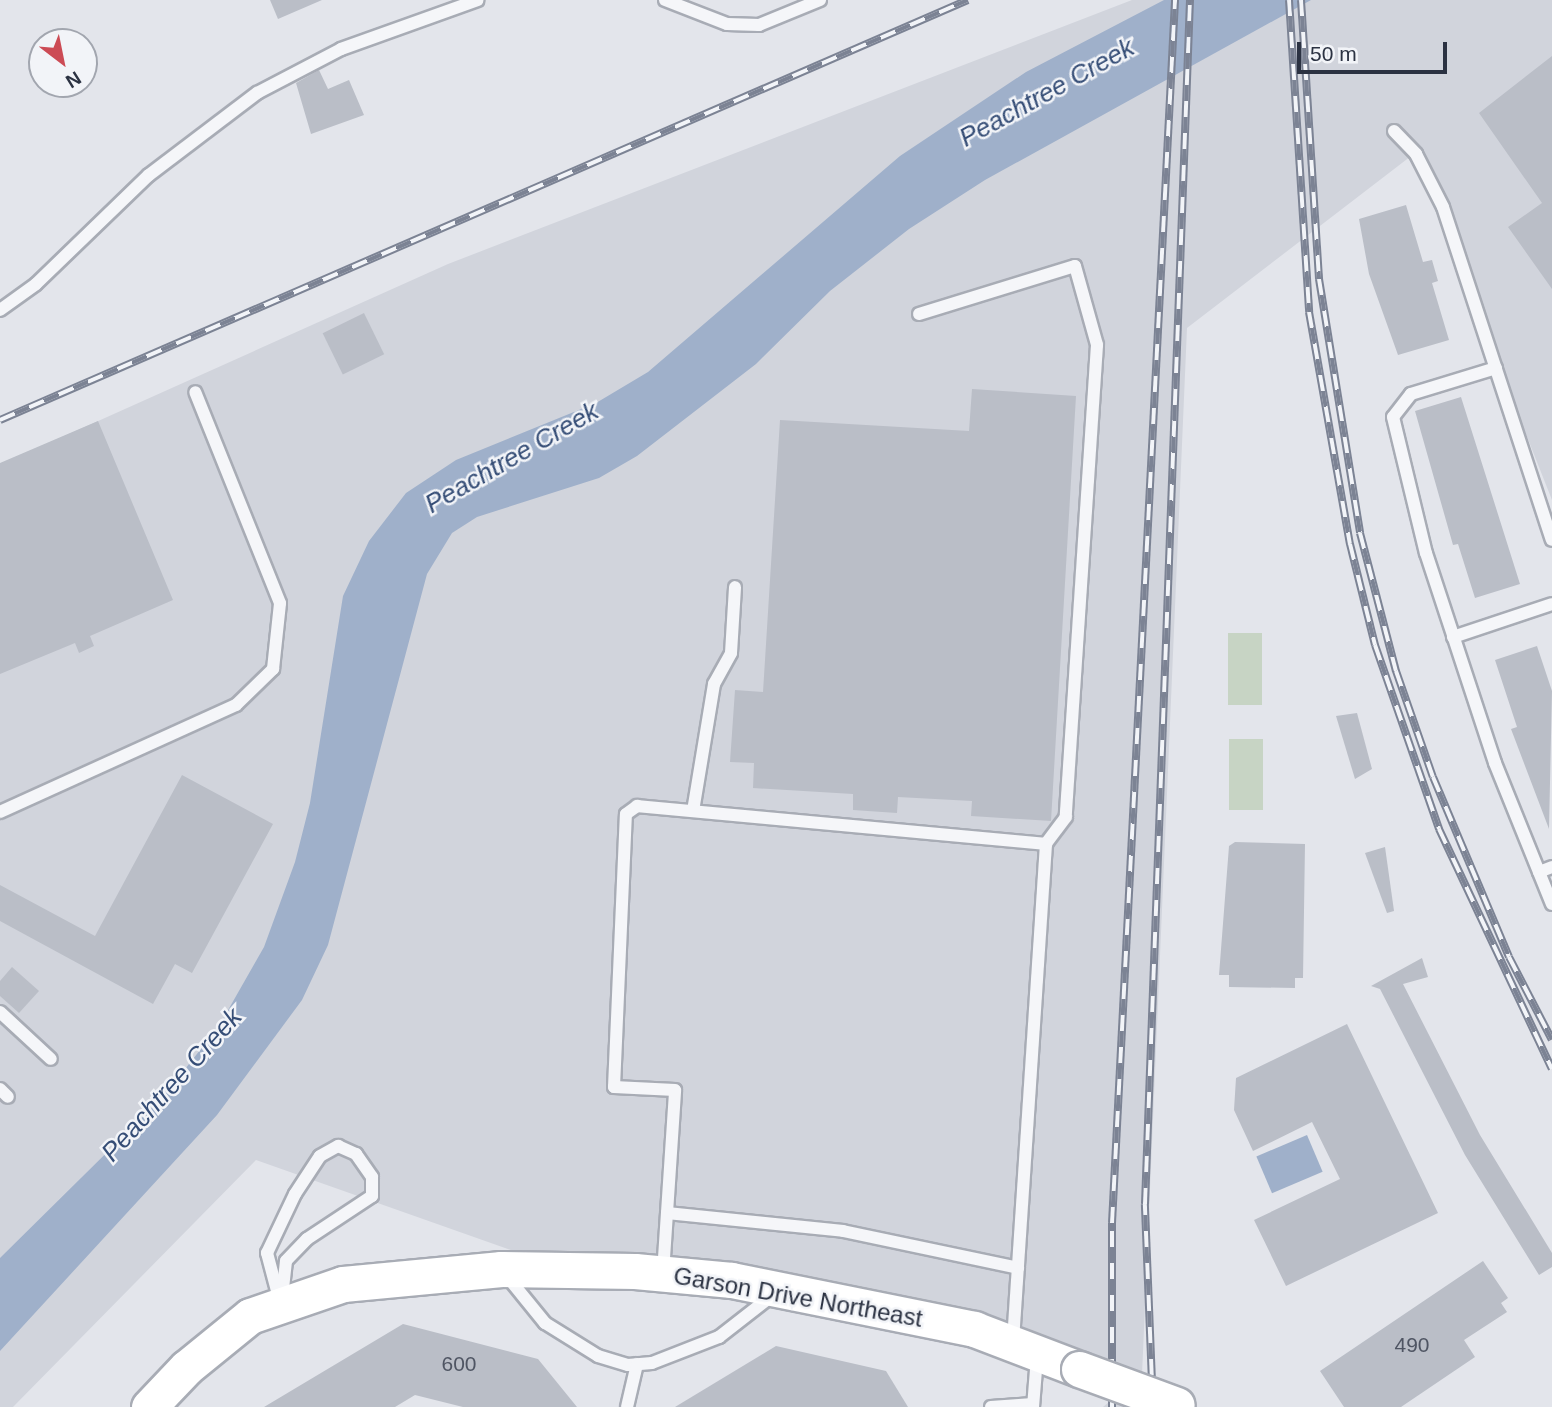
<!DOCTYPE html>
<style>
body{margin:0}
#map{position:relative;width:1552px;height:1407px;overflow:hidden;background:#e3e5eb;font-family:Arial,sans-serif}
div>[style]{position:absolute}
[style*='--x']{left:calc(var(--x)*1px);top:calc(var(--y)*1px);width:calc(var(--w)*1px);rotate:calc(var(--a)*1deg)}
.built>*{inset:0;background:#d1d4dc}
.green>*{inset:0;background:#c7d4c4;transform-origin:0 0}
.water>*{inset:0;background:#9fb0ca;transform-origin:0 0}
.building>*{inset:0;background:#babec7;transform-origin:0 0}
.roads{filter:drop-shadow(2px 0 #a8acb5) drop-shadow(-2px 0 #a8acb5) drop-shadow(0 2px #a8acb5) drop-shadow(0 -2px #a8acb5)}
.service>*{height:12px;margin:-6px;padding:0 6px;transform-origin:6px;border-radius:6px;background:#f5f6f9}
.secondary>*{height:35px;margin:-17.5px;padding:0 17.5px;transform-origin:17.5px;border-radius:17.5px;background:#fff}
.rail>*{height:8px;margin-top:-4px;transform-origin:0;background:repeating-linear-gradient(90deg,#f2f4f8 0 16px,#7c8394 0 32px);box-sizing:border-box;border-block:2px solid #7c8394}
.bridges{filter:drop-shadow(2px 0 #a8acb5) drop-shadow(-2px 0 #a8acb5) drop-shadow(0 2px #a8acb5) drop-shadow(0 -2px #a8acb5)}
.secondary-bridge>*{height:35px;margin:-17.5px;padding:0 17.5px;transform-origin:17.5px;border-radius:17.5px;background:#fff}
span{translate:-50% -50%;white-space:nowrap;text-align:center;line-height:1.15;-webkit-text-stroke:5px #f2f4f8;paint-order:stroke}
.number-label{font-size:21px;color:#4f5563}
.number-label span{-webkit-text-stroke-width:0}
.street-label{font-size:24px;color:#2b3242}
.water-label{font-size:26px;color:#354d76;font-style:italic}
.north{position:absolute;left:28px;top:28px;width:70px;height:70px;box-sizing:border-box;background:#f2f4f8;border:2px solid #a2a6af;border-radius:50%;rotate:148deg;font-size:19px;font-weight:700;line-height:28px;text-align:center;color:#2b3242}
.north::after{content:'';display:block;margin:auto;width:24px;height:32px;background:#cc4b55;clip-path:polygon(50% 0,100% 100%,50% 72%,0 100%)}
.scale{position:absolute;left:1297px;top:42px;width:150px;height:32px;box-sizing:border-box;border:4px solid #2b3242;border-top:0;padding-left:9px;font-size:21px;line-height:24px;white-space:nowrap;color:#2b3242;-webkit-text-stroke:5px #f2f4f8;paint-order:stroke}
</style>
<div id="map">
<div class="built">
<i style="clip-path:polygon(1132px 0,1552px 0,1552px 500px,1415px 153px,1187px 328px,1142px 1375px,1149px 1407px,1103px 1407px,1141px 1375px,570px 1271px,256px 1160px,13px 1407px,0 1407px,0 465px,448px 264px)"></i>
</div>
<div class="green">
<i style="left:1262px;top:633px;width:72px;height:34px;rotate:90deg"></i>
<i style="left:1229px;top:739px;width:34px;height:71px"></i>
</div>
<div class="water">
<i style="clip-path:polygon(1164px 0,1311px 0,985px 180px,909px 229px,830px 291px,756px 364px,637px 456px,599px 478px,477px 517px,452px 533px,427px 574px,328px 945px,302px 1000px,217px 1115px,0 1351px,0 1258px,163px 1097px,219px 1026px,264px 947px,295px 862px,310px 803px,343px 596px,369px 541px,406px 493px,456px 460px,596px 403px,648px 372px,900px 156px,1026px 72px)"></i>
<i style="left:1307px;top:1135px;width:40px;height:55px;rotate:67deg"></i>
</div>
<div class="building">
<i style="clip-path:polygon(270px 0,322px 0,278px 19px)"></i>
<i style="clip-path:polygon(1552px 56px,1552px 289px,1508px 227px,1542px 203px,1479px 113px)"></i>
<i style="clip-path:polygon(319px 70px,328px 89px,349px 80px,364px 115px,311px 134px,296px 83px)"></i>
<i style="clip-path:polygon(1406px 205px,1423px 262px,1432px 260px,1438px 281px,1432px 283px,1449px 340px,1398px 355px,1369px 274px,1359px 219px)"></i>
<i style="left:364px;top:313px;width:46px;height:46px;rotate:64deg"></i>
<i style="clip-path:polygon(972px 389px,1076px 396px,1051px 821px,971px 816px,972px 801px,898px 797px,897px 813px,853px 810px,853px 794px,753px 788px,754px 763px,730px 762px,735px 690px,763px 692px,780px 420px,969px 431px)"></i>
<i style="clip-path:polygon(1461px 397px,1520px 584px,1475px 598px,1458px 544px,1453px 545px,1415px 411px)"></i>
<i style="clip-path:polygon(98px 421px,173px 600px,90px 636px,94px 646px,79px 653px,75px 643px,0 674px,0 463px)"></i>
<i style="clip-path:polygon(1537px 646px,1552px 691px,1549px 829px,1511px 729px,1517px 727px,1495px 660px)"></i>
<i style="clip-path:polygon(1357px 713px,1372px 769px,1355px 779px,1336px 716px)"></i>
<i style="clip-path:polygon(182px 775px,273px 824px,192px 973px,175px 964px,153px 1004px,0 921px,0 885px,95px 936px)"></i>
<i style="clip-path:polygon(1235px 842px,1305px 844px,1303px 978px,1295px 978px,1295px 988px,1229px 987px,1229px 975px,1219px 975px,1229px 846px)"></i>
<i style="clip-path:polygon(1385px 847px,1394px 911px,1387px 913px,1365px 853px)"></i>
<i style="clip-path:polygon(1422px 958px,1428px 977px,1403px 984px,1480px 1135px,1552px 1253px,1552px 1267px,1539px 1275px,1465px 1155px,1380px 989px,1371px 986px)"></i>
<i style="clip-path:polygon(12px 967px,39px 991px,19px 1013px,0 996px,0 981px)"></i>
<i style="clip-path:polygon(1347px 1024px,1438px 1213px,1286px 1286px,1254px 1220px,1340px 1179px,1312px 1122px,1253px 1151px,1234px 1110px,1236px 1078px)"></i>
<i style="clip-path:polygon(1483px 1261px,1508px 1298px,1501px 1303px,1507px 1312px,1464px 1340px,1475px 1357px,1401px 1407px,1344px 1407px,1320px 1371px)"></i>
<i style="clip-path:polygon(403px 1324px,538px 1359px,577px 1407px,463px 1407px,415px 1395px,395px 1407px,264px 1407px)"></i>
<i style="clip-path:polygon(776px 1346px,886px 1371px,908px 1407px,675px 1407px)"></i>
</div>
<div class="roads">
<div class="service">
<i style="--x:665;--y:0;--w:66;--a:21.2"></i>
<i style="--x:727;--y:24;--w:32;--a:2"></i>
<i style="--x:759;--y:25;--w:66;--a:-22.3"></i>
<i style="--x:1394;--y:131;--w:32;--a:46"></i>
<i style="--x:1416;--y:154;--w:59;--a:63"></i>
<i style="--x:1443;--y:207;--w:350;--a:71.9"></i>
<i style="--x:0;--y:310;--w:44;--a:-35.8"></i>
<i style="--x:36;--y:284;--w:157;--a:-44"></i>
<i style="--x:149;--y:175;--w:136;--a:-37.2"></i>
<i style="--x:257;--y:93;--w:95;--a:-27.6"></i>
<i style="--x:341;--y:49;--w:145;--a:-19.7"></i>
<i style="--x:919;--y:314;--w:163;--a:-17.1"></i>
<i style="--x:1075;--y:266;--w:82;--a:74.4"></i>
<i style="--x:1097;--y:345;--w:473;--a:93.8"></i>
<i style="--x:1066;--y:817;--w:34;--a:127"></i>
<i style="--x:1046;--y:844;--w:497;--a:93.8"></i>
<i style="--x:1496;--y:368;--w:89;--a:163"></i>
<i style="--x:1411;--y:394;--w:29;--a:128"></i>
<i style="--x:1393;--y:417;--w:140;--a:76.4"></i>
<i style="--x:1426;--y:553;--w:221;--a:71.8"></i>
<i style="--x:1495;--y:763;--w:152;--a:68"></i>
<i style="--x:1453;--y:637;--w:104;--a:-18.4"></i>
<i style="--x:693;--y:811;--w:129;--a:-80.6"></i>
<i style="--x:714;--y:684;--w:35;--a:-61"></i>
<i style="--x:731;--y:653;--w:66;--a:-86.5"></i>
<i style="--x:0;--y:812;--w:259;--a:-24.4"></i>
<i style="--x:236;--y:705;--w:52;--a:-44.2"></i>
<i style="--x:273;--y:669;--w:66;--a:-83.9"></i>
<i style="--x:280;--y:603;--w:227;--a:-111.9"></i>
<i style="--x:1539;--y:872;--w:14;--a:-21"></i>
<i style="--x:0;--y:1012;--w:69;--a:42.7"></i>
<i style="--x:0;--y:1089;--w:11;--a:45"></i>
<i style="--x:338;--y:1146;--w:20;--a:24"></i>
<i style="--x:356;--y:1154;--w:28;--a:55"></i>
<i style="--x:372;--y:1177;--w:19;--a:90"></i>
<i style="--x:372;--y:1196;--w:78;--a:146.5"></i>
<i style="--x:307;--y:1239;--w:30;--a:134"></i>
<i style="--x:286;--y:1261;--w:45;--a:96.3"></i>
<i style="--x:281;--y:1306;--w:55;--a:-104.8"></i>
<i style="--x:267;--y:1253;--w:65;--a:-64.6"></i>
<i style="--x:295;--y:1194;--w:45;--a:-56.7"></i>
<i style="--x:320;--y:1156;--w:21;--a:-29"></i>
<i style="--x:667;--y:1213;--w:177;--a:5.8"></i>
<i style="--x:843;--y:1231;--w:179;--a:11.9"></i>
<i style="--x:663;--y:1273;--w:183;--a:-86.2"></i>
<i style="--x:675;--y:1090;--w:61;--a:-177.2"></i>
<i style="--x:614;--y:1087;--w:273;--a:-87.5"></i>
<i style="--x:626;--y:814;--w:14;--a:-36"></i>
<i style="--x:637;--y:806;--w:411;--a:5.3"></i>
<i style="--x:506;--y:1275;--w:62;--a:50.9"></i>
<i style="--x:545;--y:1323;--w:62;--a:31.9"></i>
<i style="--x:598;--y:1356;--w:31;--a:17"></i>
<i style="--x:628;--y:1365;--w:24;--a:-5"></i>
<i style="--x:652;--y:1363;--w:72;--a:-21.2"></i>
<i style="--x:719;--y:1337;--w:70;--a:-38"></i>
<i style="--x:627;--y:1407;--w:44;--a:-76.9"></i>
<i style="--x:991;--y:1407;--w:42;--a:-4.1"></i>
<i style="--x:1033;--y:1407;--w:50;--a:-85.4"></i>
</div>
<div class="secondary">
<i style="--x:149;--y:1407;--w:54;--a:-46.5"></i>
<i style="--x:186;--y:1368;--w:82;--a:-39.1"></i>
<i style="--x:250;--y:1316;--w:98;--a:-19"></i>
<i style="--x:343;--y:1284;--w:159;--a:-5.4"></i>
<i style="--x:501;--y:1269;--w:134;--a:0.9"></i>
<i style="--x:635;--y:1271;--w:97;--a:5.3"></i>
<i style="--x:732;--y:1280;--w:247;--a:11.4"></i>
<i style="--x:974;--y:1329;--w:112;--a:20.9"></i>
</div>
</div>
<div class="rail">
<i style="--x:1289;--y:0;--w:313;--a:86.3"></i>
<i style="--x:1309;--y:312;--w:236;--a:80"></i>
<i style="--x:1350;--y:544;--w:104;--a:76.1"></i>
<i style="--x:1375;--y:645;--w:195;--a:70.8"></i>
<i style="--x:1439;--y:829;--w:265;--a:64.8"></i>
<i style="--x:1301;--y:0;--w:280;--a:86.3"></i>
<i style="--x:1319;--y:279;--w:257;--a:80.8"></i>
<i style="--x:1360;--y:533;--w:143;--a:75.4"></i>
<i style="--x:1396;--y:671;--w:112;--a:70.8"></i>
<i style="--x:1433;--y:777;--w:195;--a:67.1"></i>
<i style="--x:1509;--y:957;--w:93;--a:62.6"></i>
<i style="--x:0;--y:420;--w:1055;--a:-23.46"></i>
<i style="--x:1112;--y:1407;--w:184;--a:-90"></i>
<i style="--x:1112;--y:1223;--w:1225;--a:-87.05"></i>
<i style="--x:1153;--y:1407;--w:203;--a:-92.3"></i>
<i style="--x:1145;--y:1204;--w:1205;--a:-87.86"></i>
</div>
<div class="bridges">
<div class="secondary-bridge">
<i style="--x:1079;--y:1369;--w:104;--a:20.2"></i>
</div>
</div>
<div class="number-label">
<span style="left:1412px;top:1345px">490</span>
<span style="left:459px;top:1364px">600</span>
</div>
<div class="street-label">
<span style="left:798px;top:1297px;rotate:10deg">Garson Drive Northeast</span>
</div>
<div class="water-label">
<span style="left:1047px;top:93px;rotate:-29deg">Peachtree Creek</span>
<span style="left:512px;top:458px;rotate:-30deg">Peachtree Creek</span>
<span style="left:172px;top:1085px;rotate:-48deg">Peachtree Creek</span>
</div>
<div class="north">N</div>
<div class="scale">50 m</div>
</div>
